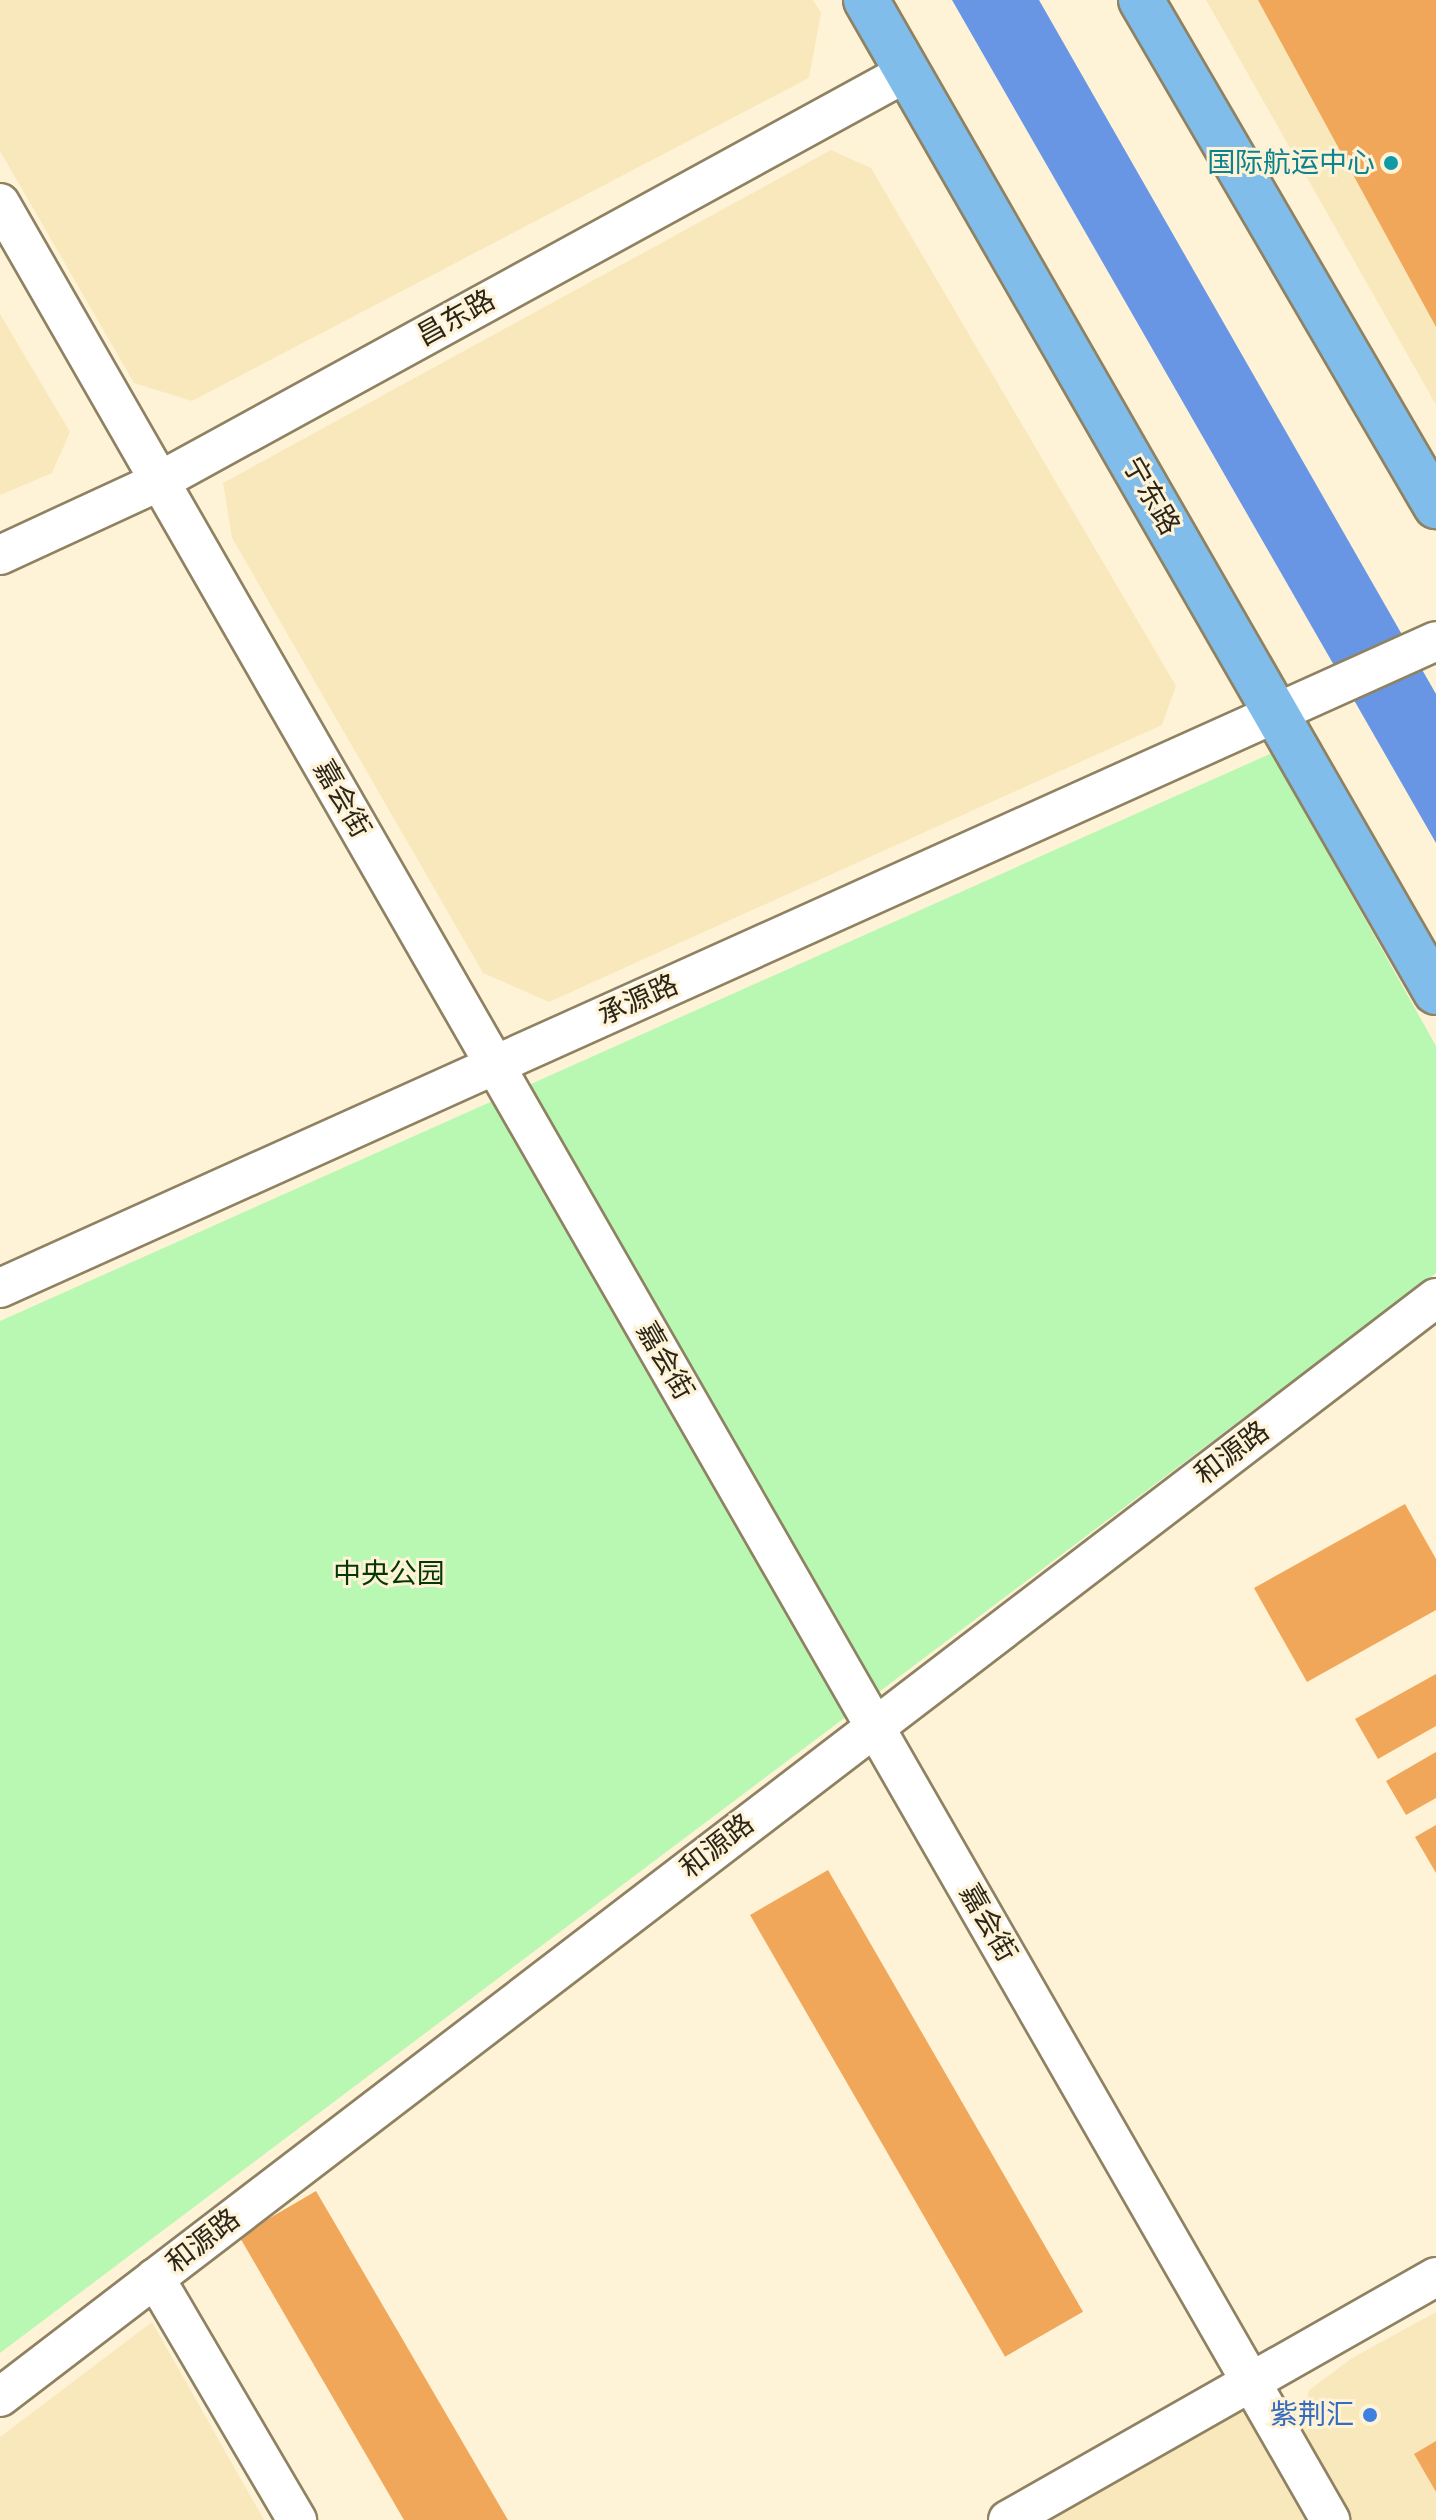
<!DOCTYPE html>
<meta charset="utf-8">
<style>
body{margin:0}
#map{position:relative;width:1436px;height:2520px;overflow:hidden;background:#fff3d7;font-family:Jost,"Noto Sans SC",sans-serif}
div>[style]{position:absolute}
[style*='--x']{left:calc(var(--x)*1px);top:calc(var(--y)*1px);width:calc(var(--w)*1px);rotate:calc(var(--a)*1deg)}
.built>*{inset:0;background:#f9e8bc}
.green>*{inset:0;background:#b8f8b3}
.water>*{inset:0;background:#6896e4}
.building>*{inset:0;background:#f1a75a;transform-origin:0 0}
.roads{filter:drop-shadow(2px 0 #8f8262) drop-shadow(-2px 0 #8f8262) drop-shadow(0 2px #8f8262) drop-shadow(0 -2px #8f8262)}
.tertiary>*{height:38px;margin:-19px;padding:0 19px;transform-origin:19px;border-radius:19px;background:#fff}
.primary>*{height:44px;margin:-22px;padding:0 22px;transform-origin:22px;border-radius:22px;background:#80bdeb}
.dots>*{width:22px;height:22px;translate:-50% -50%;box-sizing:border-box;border:4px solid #fff3d7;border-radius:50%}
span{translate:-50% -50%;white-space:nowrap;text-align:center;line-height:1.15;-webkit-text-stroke:6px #fff3d7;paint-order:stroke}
.culture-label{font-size:28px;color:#0d838f}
.right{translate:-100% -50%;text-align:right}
.street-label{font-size:28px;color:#2b2619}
.park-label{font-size:28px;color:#043704}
.shop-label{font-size:28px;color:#366cbe}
</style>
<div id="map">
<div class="built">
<i style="clip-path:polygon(0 0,813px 0,821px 13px,809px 78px,192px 401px,134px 383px,0 151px)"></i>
<i style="clip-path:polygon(1206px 0,1436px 0,1436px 405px)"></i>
<i style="clip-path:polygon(831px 150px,871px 168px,1176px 686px,1162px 725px,549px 1002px,483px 973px,232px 538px,223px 483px)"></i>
<i style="clip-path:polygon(0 314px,70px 432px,52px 473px,0 495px)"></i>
<i style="clip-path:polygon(1436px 2312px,1436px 2520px,1346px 2520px,1299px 2440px,1309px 2390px,1352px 2358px)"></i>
<i style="clip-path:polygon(152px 2322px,264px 2520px,0 2520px,0 2437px)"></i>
<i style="clip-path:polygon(1244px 2409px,1306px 2520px,1049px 2520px)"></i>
</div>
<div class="green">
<i style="clip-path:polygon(1272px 753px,1436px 1046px,1436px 1273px,0 2353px,0 1321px)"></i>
</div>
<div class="water">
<i style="clip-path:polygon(952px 0,1039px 0,1436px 694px,1436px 843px)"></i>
</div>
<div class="building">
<i style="clip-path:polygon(1258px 0,1436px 0,1436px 327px)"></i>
<i style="clip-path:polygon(1405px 1504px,1436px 1559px,1436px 1610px,1307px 1682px,1254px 1588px)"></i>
<i style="clip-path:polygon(1436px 1674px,1436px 1726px,1378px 1759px,1355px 1719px)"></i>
<i style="clip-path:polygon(1436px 1752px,1436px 1798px,1406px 1815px,1386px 1781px)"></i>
<i style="clip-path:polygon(1436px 1825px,1436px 1873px,1415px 1837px)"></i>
<i style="left:828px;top:1870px;width:510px;height:90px;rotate:60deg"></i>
<i style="clip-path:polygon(316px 2191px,508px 2520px,404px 2520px,239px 2236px)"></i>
<i style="clip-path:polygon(1436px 2441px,1436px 2492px,1414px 2454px)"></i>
</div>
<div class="roads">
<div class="tertiary">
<i style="--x:0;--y:203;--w:2672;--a:60.14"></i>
<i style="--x:0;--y:555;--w:176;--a:-24.8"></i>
<i style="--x:160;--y:481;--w:852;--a:-28.7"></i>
<i style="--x:0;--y:1288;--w:1575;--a:-24.25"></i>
<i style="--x:155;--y:2278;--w:281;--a:59.6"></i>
<i style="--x:0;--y:2397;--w:1808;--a:-37.43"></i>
<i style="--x:1008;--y:2520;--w:492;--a:-29.6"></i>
</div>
<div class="primary">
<i style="--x:866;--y:0;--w:1144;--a:60.12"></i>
<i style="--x:1141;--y:0;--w:586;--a:59.76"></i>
</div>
</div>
<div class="dots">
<i style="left:1391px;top:163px;background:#0f9aa8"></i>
<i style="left:1370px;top:2415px;background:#3f7fe0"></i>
</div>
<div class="culture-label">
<span class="right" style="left:1375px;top:163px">国际航运中心</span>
</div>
<div class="street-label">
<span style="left:456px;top:318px;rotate:-29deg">昌东路</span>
<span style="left:1151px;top:496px;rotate:60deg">宁东路</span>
<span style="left:342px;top:799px;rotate:60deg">嘉会街</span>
<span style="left:638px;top:1000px;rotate:-24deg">承源路</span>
<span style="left:665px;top:1361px;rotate:60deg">嘉会街</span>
<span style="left:1232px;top:1453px;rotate:-37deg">和源路</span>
<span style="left:717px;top:1846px;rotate:-38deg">和源路</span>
<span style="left:988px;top:1923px;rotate:60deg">嘉会街</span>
<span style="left:203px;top:2241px;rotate:-38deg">和源路</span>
</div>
<div class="park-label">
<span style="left:389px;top:1574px">中央公园</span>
</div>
<div class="shop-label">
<span class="right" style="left:1354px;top:2415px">紫荆汇</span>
</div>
</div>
